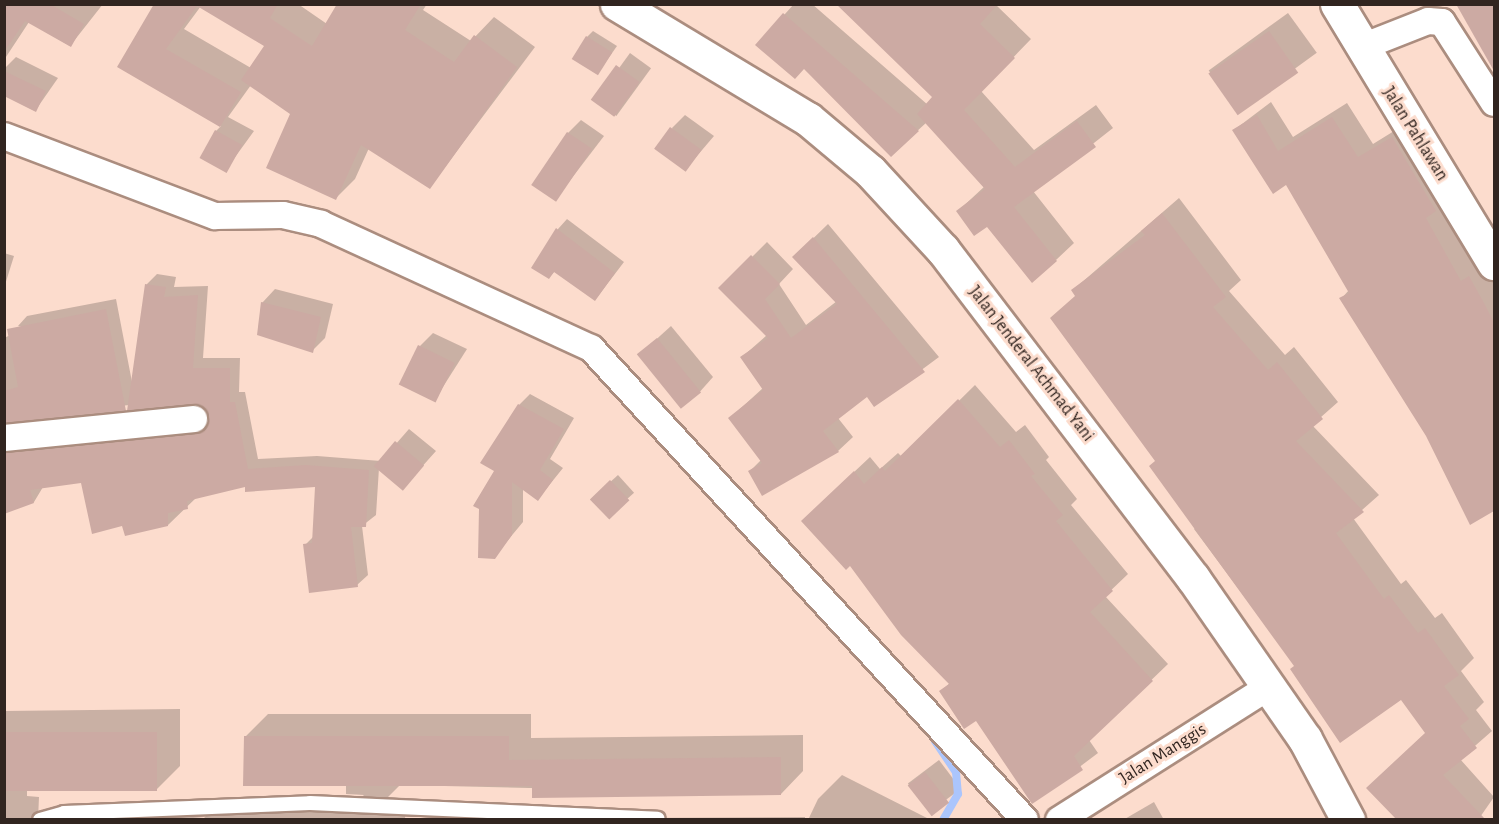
<!DOCTYPE html>
<style>
body{margin:0}
#map{position:relative;width:1499px;height:824px;overflow:hidden;background:#fcdccd;font-family:"Alegreya Sans",sans-serif}
div>[style]{position:absolute}
[style*='--x']{left:calc(var(--x)*1px);top:calc(var(--y)*1px);width:calc(var(--w)*1px);rotate:calc(var(--a)*1deg)}
.shadow>*{inset:0;background:#0003;transform-origin:0 0}
.stream>*{height:8px;margin:-4px;padding:0 4px;transform-origin:4px;border-radius:4px;background:#abc5fc}
.building>*{inset:0;background:#ccaaa3;transform-origin:0 0}
.roads{filter:drop-shadow(2px 0 #ab8d7f) drop-shadow(-2px 0 #ab8d7f) drop-shadow(0 2px #ab8d7f) drop-shadow(0 -2px #ab8d7f)}
.lane>*{height:14px;margin:-7px;padding:0 7px;transform-origin:7px;border-radius:7px;background:#fff}
.street>*{height:26px;margin:-13px;padding:0 13px;transform-origin:13px;border-radius:13px;background:#fff}
.secondary>*{height:33px;margin:-16.5px;padding:0 16.5px;transform-origin:16.5px;border-radius:16.5px;background:#fff}
.primary>*{height:33px;margin:-16.5px;padding:0 16.5px;transform-origin:16.5px;border-radius:16.5px;background:#fff}
span{translate:-50% -50%;white-space:nowrap;text-align:center;line-height:1.15;-webkit-text-stroke:6px #fcdccd;paint-order:stroke}
.street-label{font-size:18px;color:#312520}
.frame{position:absolute;inset:0;border:6px solid #312520;pointer-events:none}
</style>
<div id="map">
<div class="shadow">
<i style="clip-path:polygon(4px 4px,103px 4px,70px 46px,29px 22px,4px 60px)"></i>
<i style="clip-path:polygon(evenodd,155px 4px,298px 4px,327px 24px,339px 4px,427px 4px,423px 10px,471px 41px,494px 17px,535px 47px,430px 187px,369px 148px,355px 179px,336px 198px,292px 113px,251px 85px,228px 117px,254px 131px,225px 171px,216px 131px,221px 126px,119px 67px,155px 4px,201px 6px,266px 46px,251px 68px,184px 29px,201px 6px)"></i>
<i style="clip-path:polygon(794px 4px,812px 4px,928px 105px,934px 97px,838px 4px,996px 5px,1031px 39px,981px 91px,1034px 150px,1096px 105px,1113px 128px,1033px 191px,1074px 243px,1056px 260px,958px 211px,985px 186px,927px 122px,891px 155px,804px 68px,757px 45px)"></i>
<i style="clip-path:polygon(1468px 4px,1494px 4px,1494px 68px,1461px 11px)"></i>
<i style="left:1288px;top:13px;width:49px;height:98px;rotate:54deg"></i>
<i style="clip-path:polygon(593px 31px,617px 46px,598px 73px,587px 37px)"></i>
<i style="left:630px;top:53px;width:26px;height:59px;rotate:36deg"></i>
<i style="clip-path:polygon(16px 57px,58px 78px,35px 111px,4px 95px,4px 69px)"></i>
<i style="clip-path:polygon(1271px 102px,1293px 137px,1347px 103px,1373px 144px,1407px 123px,1476px 268px,1484px 263px,1494px 282px,1494px 510px,1471px 523px,1427px 436px,1341px 299px,1349px 290px,1287px 183px,1234px 130px)"></i>
<i style="clip-path:polygon(685px 115px,714px 136px,685px 170px,672px 128px)"></i>
<i style="clip-path:polygon(581px 120px,604px 136px,555px 200px,568px 133px)"></i>
<i style="clip-path:polygon(1179px 198px,1241px 280px,1229px 291px,1285px 355px,1294px 347px,1338px 402px,1312px 425px,1379px 495px,1353px 518px,1401px 584px,1406px 580px,1435px 618px,1442px 613px,1474px 658px,1461px 671px,1484px 702px,1476px 710px,1492px 731px,1460px 759px,1494px 797px,1478px 820px,1398px 820px,1368px 788px,1427px 732px,1401px 698px,1296px 666px,1194px 529px,1197px 526px,1157px 460px,1073px 290px)"></i>
<i style="clip-path:polygon(567px 219px,624px 262px,595px 300px,555px 271px,549px 277px,558px 229px)"></i>
<i style="clip-path:polygon(828px 224px,939px 357px,874px 405px,867px 395px,838px 418px,853px 437px,838px 451px,763px 494px,750px 471px,762px 459px,730px 418px,763px 388px,742px 357px,767px 335px,721px 288px,767px 242px,793px 269px,779px 284px,806px 325px,837px 301px,794px 257px)"></i>
<i style="clip-path:polygon(4px 253px,14px 256px,4px 288px)"></i>
<i style="clip-path:polygon(157px 274px,176px 277px,174px 287px,208px 286px,203px 358px,240px 358px,239px 392px,245px 392px,258px 459px,317px 456px,381px 461px,409px 429px,436px 451px,403px 488px,379px 468px,376px 515px,362px 526px,368px 575px,357px 585px,305px 545px,314px 536px,316px 486px,246px 485px,197px 497px,168px 525px,123px 525px,82px 481px,43px 487px,34px 502px,4px 512px,4px 436px,8px 442px,207px 424px,208px 410px,200px 404px,129px 405px,4px 421px,4px 338px,26px 328px,18px 326px,27px 316px,116px 299px,132px 382px,147px 284px)"></i>
<i style="clip-path:polygon(275px 289px,333px 304px,325px 338px,312px 351px,262px 303px)"></i>
<i style="clip-path:polygon(671px 326px,713px 377px,697px 395px,639px 355px)"></i>
<i style="clip-path:polygon(433px 333px,467px 349px,434px 401px,420px 346px)"></i>
<i style="clip-path:polygon(975px 385px,1016px 432px,1025px 425px,1049px 457px,1046px 460px,1077px 499px,1071px 505px,1128px 574px,1105px 596px,1168px 664px,1089px 740px,1098px 753px,1033px 802px,976px 719px,941px 691px,950px 683px,818px 506px,870px 457px,880px 469px,898px 453px,902px 457px)"></i>
<i style="clip-path:polygon(530px 394px,574px 418px,550px 459px,563px 468px,538px 499px,523px 488px,523px 522px,494px 557px,496px 470px,519px 405px)"></i>
<i style="left:618px;top:475px;width:24px;height:35px;rotate:48deg"></i>
<i style="clip-path:polygon(180px 709px,180px 766px,157px 789px,27px 791px,27px 796px,39px 797px,38px 820px,4px 820px,4px 711px)"></i>
<i style="clip-path:polygon(268px 714px,531px 714px,531px 738px,803px 735px,803px 771px,781px 794px,400px 785px,388px 797px,406px 798px,405px 820px,119px 820px,128px 811px,204px 818px,210px 812px,347px 811px,364px 795px,346px 794px,346px 785px,245px 737px)"></i>
<i style="left:939px;top:760px;width:36px;height:39px;rotate:53deg"></i>
<i style="clip-path:polygon(842px 775px,927px 818px,808px 820px,818px 799px)"></i>
<i style="clip-path:polygon(1154px 802px,1164px 820px,1123px 820px)"></i>
<i style="clip-path:polygon(805px 817px,805px 820px,467px 820px,468px 819px)"></i>
</div>
<div class="stream">
<i style="--x:935;--y:741;--w:37;--a:56"></i>
<i style="--x:956;--y:772;--w:22;--a:85"></i>
<i style="--x:958;--y:794;--w:30;--a:120"></i>
</div>
<div class="building">
<i style="clip-path:polygon(4px 4px,50px 4px,84px 24px,71px 47px,25px 21px,4px 52px)"></i>
<i style="clip-path:polygon(154px 4px,278px 4px,270px 18px,312px 46px,337px 4px,421px 4px,405px 30px,454px 62px,474px 35px,517px 67px,430px 189px,361px 145px,336px 200px,266px 168px,290px 114px,241px 80px,264px 46px,197px 6px,166px 49px,241px 92px,220px 127px,117px 67px)"></i>
<i style="clip-path:polygon(836px 4px,998px 4px,980px 24px,1015px 58px,964px 110px,1015px 167px,1077px 121px,1096px 147px,1014px 207px,1057px 261px,1032px 283px,987px 227px,974px 236px,956px 211px,985px 189px,917px 114px,932px 97px)"></i>
<i style="clip-path:polygon(1456px 4px,1494px 4px,1494px 71px)"></i>
<i style="clip-path:polygon(783px 13px,919px 131px,891px 157px,804px 69px,795px 79px,755px 45px)"></i>
<i style="left:1269px;top:31px;width:51px;height:74px;rotate:55deg"></i>
<i style="left:586px;top:36px;width:31px;height:27px;rotate:32deg"></i>
<i style="left:616px;top:65px;width:29px;height:43px;rotate:36deg"></i>
<i style="clip-path:polygon(4px 71px,46px 91px,36px 112px,4px 96px)"></i>
<i style="clip-path:polygon(1257px 115px,1278px 151px,1332px 117px,1358px 157px,1392px 137px,1436px 211px,1426px 218px,1461px 281px,1469px 276px,1484px 303px,1494px 323px,1494px 511px,1470px 525px,1426px 436px,1339px 298px,1349px 293px,1286px 185px,1273px 194px,1232px 130px)"></i>
<i style="left:670px;top:127px;width:39px;height:27px;rotate:36deg"></i>
<i style="left:215px;top:130px;width:31px;height:32px;rotate:29deg"></i>
<i style="left:567px;top:132px;width:30px;height:64px;rotate:34deg"></i>
<i style="clip-path:polygon(1162px 213px,1226px 297px,1213px 307px,1268px 370px,1277px 362px,1323px 419px,1296px 441px,1364px 512px,1336px 533px,1384px 599px,1389px 595px,1418px 633px,1425px 628px,1459px 675px,1444px 686px,1469px 719px,1460px 726px,1477px 748px,1443px 775px,1485px 819px,1396px 819px,1366px 788px,1425px 733px,1401px 700px,1340px 743px,1290px 669px,1294px 666px,1149px 466px,1155px 461px,1050px 318px,1075px 296px,1071px 290px,1145px 235px,1141px 231px)"></i>
<i style="clip-path:polygon(556px 228px,615px 273px,595px 301px,554px 272px,549px 279px,531px 268px)"></i>
<i style="clip-path:polygon(813px 237px,925px 372px,874px 407px,867px 397px,823px 431px,839px 452px,762px 496px,748px 471px,762px 463px,728px 418px,763px 390px,740px 357px,768px 338px,718px 288px,751px 255px,780px 284px,765px 299px,791px 338px,837px 304px,792px 257px)"></i>
<i style="clip-path:polygon(145px 284px,166px 287px,164px 297px,198px 295px,193px 368px,230px 368px,230px 402px,235px 402px,248px 469px,306px 465px,369px 470px,366px 527px,351px 527px,358px 587px,309px 593px,303px 544px,312px 543px,315px 487px,245px 492px,245px 487px,187px 501px,188px 509px,168px 513px,168px 526px,125px 536px,122px 526px,92px 534px,81px 483px,30px 490px,34px 503px,4px 514px,4px 453px,195px 434px,207px 426px,206px 411px,200px 405px,127px 411px)"></i>
<i style="clip-path:polygon(261px 302px,321px 317px,313px 353px,257px 335px)"></i>
<i style="clip-path:polygon(106px 309px,126px 411px,4px 423px,4px 391px,18px 387px,7px 329px)"></i>
<i style="left:657px;top:338px;width:70px;height:26px;rotate:51deg"></i>
<i style="left:418px;top:345px;width:41px;height:44px;rotate:26deg"></i>
<i style="clip-path:polygon(958px 399px,1000px 447px,1009px 440px,1035px 474px,1031px 476px,1063px 515px,1056px 521px,1113px 591px,1090px 612px,1153px 681px,1074px 756px,1083px 770px,1032px 804px,976px 721px,964px 729px,939px 691px,949px 684px,901px 635px,850px 566px,846px 570px,801px 521px,854px 471px,864px 484px,882px 467px,885px 471px)"></i>
<i style="clip-path:polygon(518px 404px,564px 429px,540px 470px,553px 480px,538px 501px,512px 482px,512px 535px,495px 559px,478px 558px,479px 509px,473px 506px,494px 471px,480px 463px)"></i>
<i style="left:395px;top:441px;width:38px;height:33px;rotate:40deg"></i>
<i style="left:610px;top:480px;width:28px;height:28px;rotate:46deg"></i>
<i style="left:157px;top:732px;width:59px;height:153px;rotate:90deg"></i>
<i style="clip-path:polygon(244px 736px,509px 736px,509px 760px,781px 757px,781px 795px,532px 798px,532px 786px,243px 786px)"></i>
<i style="left:925px;top:772px;width:39px;height:22px;rotate:52deg"></i>
</div>
<div class="roads">
<div class="lane">
<i style="--x:40;--y:820;--w:25;--a:-16"></i>
<i style="--x:64;--y:813;--w:246;--a:-2.3"></i>
<i style="--x:310;--y:803;--w:348;--a:2.6"></i>
</div>
<div class="street">
<i style="--x:1362;--y:47;--w:71;--a:-21.5"></i>
<i style="--x:1428;--y:21;--w:14;--a:4"></i>
<i style="--x:1442;--y:22;--w:96;--a:57.3"></i>
<i style="--x:4;--y:136;--w:226;--a:20.8"></i>
<i style="--x:215;--y:216;--w:68;--a:-0.8"></i>
<i style="--x:283;--y:215;--w:39;--a:13"></i>
<i style="--x:321;--y:224;--w:297;--a:24.7"></i>
<i style="--x:591;--y:348;--w:641;--a:47.4"></i>
<i style="--x:4;--y:438;--w:191;--a:-5.7"></i>
<i style="--x:1059;--y:820;--w:246;--a:-32.4"></i>
</div>
<div class="secondary">
<i style="--x:617;--y:4;--w:223;--a:31.1"></i>
<i style="--x:808;--y:119;--w:81;--a:40"></i>
<i style="--x:870;--y:171;--w:108;--a:47.3"></i>
<i style="--x:943;--y:250;--w:412;--a:52.7"></i>
<i style="--x:1193;--y:578;--w:196;--a:55.2"></i>
<i style="--x:1305;--y:739;--w:92;--a:62"></i>
</div>
<div class="primary">
<i style="--x:1337;--y:4;--w:303;--a:58.8"></i>
</div>
</div>
<div class="street-label">
<span style="left:1415px;top:134px;rotate:58deg">Jalan Pahlawan</span>
<span style="left:1031px;top:364px;rotate:52deg">Jalan Jenderal Achmad Yani</span>
<span style="left:1163px;top:754px;rotate:-32deg">Jalan Manggis</span>
</div>
<div class="frame"></div>
</div>
